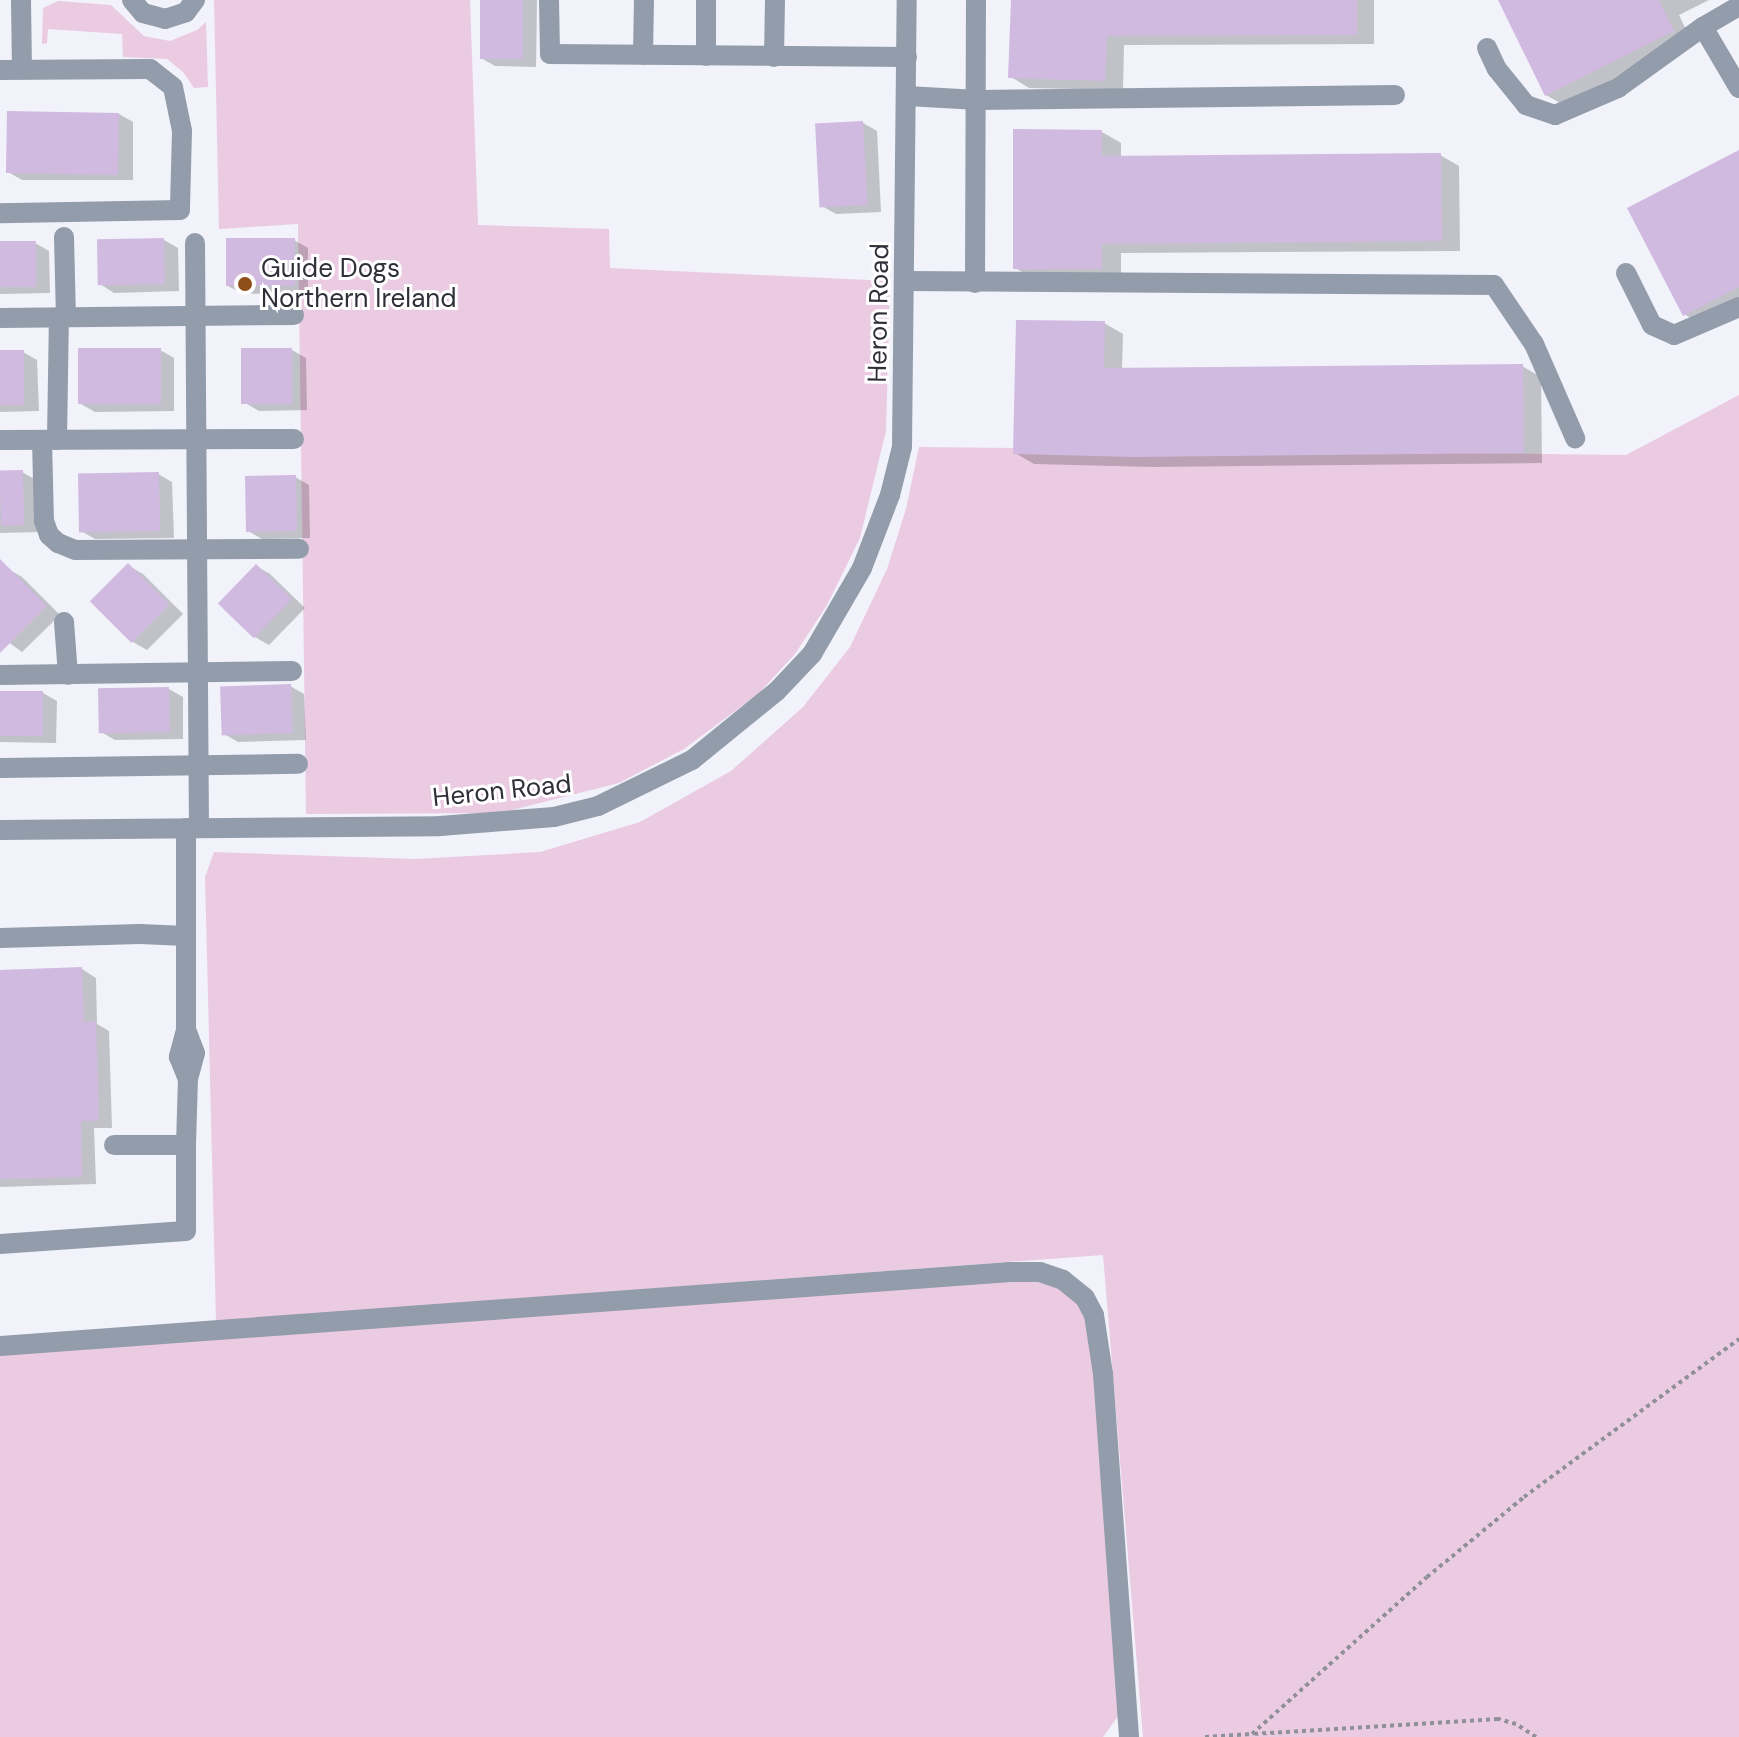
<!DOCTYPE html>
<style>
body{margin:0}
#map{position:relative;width:1739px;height:1737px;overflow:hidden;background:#f2f2fb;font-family:"DM Sans",sans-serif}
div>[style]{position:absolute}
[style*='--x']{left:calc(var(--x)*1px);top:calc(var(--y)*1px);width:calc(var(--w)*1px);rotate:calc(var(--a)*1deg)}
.green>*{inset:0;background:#ebcbe1}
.shadow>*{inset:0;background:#0003}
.building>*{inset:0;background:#d0badf;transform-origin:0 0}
.path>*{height:4px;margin-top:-2px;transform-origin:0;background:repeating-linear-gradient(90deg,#909099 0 4px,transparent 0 8px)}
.minor>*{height:20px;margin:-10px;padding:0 10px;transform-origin:10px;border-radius:10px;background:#929cab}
.dots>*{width:22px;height:22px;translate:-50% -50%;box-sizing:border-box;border:4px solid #fff;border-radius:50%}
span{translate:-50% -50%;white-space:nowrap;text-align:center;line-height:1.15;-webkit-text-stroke:6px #fff;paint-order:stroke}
.poi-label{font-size:26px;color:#2f2f38}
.left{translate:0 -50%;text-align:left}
.street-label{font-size:26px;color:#2f2f38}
</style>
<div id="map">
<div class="green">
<i style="clip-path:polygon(214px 0,470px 0,478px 225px,609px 229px,610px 268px,890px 281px,886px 431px,860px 538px,827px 605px,795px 654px,758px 694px,684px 749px,619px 783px,500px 813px,306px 814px,298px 224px,219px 229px)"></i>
<i style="clip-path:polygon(58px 1px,111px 5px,144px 36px,170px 41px,197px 30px,206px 22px,208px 87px,194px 88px,183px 72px,167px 59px,123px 57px,122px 34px,48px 29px,47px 43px,42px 44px,43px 8px)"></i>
<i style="clip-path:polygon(1739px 395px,1739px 1737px,1143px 1737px,1103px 1255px,216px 1321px,205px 877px,214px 852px,415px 859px,540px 852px,640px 822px,731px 771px,803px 707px,850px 647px,887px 569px,906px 509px,919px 447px,1626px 455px)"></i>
<i style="clip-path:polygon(1038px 1277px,1066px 1289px,1083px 1309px,1093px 1338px,1119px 1715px,1103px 1737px,0 1737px,0 1355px)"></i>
</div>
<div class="shadow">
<i style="clip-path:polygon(482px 0,537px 0,536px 67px,495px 66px,481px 58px)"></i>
<i style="clip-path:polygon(1013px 0,1374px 0,1374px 44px,1124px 45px,1123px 90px,1029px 88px,1011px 77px)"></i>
<i style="clip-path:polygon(1500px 0,1709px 0,1679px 15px,1692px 42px,1565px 106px,1546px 95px)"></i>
<i style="clip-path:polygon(119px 114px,133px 122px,133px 180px,22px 180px,8px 172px)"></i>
<i style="clip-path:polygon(863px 123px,877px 131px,881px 212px,836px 214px,822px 206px)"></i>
<i style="clip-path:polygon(1102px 132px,1121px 143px,1121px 158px,1440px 155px,1459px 166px,1460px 251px,1121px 253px,1121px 279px,1034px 279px,1015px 268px)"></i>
<i style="clip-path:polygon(1739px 157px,1739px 307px,1703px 325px,1684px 314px)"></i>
<i style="clip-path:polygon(164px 240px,178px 248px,179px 291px,114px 293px,100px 284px)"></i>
<i style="clip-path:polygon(294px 240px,308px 248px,308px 293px,243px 294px,228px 286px)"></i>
<i style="clip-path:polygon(0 243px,35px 243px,49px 251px,50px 293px,0 294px)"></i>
<i style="clip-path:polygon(1104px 323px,1123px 334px,1122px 370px,1522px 366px,1541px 377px,1542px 463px,1153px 467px,1034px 464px,1015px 453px)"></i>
<i style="clip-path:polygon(160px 350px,174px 358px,174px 411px,95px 412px,81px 404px)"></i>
<i style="clip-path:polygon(292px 350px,306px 358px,307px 410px,259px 411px,245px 403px)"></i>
<i style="clip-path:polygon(0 352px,23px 352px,37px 360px,39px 411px,0 412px)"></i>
<i style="clip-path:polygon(22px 472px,36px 480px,38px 532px,0 533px,0 473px)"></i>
<i style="clip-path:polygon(158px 474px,172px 482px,174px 538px,95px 539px,81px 531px)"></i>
<i style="clip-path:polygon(295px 477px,309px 485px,310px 538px,262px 539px,248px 531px)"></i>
<i style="clip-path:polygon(129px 566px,143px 574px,183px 614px,147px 650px,133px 642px)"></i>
<i style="clip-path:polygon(256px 566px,270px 574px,305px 608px,269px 645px,255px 637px,220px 603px)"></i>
<i style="clip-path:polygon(8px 569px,22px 577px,60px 615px,22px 652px,0 636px,0 577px)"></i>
<i style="clip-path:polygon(290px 686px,304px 694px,306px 740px,238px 742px,224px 734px)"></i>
<i style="clip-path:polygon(169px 689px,183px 697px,183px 739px,115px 740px,101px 732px)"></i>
<i style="clip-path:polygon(0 693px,43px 693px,57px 701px,56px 743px,0 742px)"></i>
<i style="clip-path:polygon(82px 969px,96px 978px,97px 1024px,109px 1031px,112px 1128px,94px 1128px,96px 1184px,0 1187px,0 972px)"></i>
</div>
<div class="building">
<i style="left:480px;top:0;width:43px;height:59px"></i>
<i style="clip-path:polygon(1011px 0,1357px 0,1357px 35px,1107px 36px,1105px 81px,1008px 78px)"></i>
<i style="clip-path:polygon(1498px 0,1659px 0,1674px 31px,1545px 96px)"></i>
<i style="left:7px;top:111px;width:112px;height:62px;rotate:1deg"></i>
<i style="left:863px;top:121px;width:84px;height:48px;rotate:87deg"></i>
<i style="clip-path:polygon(1013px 129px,1102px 130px,1102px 156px,1441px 153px,1442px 241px,1102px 244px,1102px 269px,1013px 269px)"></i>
<i style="clip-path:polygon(1739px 150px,1739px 287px,1683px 316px,1627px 208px)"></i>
<i style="left:164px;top:238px;width:46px;height:67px;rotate:89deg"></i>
<i style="left:295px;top:238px;width:48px;height:69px;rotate:90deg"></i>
<i style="left:0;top:241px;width:36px;height:46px"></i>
<i style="clip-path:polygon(1016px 320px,1105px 321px,1104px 368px,1523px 364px,1524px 453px,1133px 457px,1013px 454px)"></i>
<i style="left:161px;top:348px;width:56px;height:83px;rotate:90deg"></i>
<i style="left:241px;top:348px;width:51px;height:56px"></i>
<i style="left:0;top:350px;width:24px;height:55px"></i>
<i style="left:23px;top:470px;width:55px;height:23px;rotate:89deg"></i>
<i style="left:159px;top:472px;width:59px;height:81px;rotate:89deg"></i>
<i style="left:296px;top:475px;width:56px;height:51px;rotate:89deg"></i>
<i style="clip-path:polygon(0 559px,47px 606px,0 653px)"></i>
<i style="left:128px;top:563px;width:59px;height:54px;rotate:45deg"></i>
<i style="left:256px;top:564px;width:50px;height:55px;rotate:44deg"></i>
<i style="left:291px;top:684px;width:49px;height:71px;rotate:88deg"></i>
<i style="left:169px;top:687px;width:45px;height:71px;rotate:89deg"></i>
<i style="left:0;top:691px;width:43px;height:45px"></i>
<i style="clip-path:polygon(82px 967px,84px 1022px,96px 1021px,99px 1121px,81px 1121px,82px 1177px,0 1179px,0 970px)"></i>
</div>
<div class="path">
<i style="--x:1205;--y:1737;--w:47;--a:-3.7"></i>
<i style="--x:1536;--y:1737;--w:24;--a:-147"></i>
<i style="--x:1516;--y:1724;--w:19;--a:-164"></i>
<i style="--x:1498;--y:1719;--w:246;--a:176.5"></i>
<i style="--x:1252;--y:1734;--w:235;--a:-41.9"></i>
<i style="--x:1427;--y:1577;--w:126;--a:-39.5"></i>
<i style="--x:1524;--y:1497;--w:267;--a:-36.3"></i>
</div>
<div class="minor">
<i style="--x:21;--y:0;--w:68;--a:89.2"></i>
<i style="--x:132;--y:0;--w:17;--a:50"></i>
<i style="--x:143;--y:13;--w:23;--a:15"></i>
<i style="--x:165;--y:19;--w:22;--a:-18"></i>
<i style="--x:186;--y:12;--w:15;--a:-53"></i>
<i style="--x:549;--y:0;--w:54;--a:88.9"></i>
<i style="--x:550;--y:54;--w:357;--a:0.5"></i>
<i style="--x:706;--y:0;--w:56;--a:90"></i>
<i style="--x:1739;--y:6;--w:42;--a:149.7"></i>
<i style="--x:1703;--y:27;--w:71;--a:59.5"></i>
<i style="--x:1487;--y:48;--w:23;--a:65"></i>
<i style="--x:1497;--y:69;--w:46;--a:51.1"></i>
<i style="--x:1526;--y:105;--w:31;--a:19"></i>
<i style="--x:1555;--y:115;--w:69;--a:-23.2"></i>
<i style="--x:1618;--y:88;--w:105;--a:-35.7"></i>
<i style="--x:643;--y:55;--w:55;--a:-89"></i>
<i style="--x:774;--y:57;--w:57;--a:-89"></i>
<i style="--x:0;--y:70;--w:150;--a:-0.4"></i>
<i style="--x:150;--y:69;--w:29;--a:38"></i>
<i style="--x:173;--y:87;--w:45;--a:78.4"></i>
<i style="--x:182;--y:131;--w:79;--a:91.5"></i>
<i style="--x:180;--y:210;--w:180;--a:179"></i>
<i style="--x:907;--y:96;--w:71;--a:3.2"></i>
<i style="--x:978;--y:100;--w:417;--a:-0.7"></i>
<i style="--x:64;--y:237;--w:80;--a:88.6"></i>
<i style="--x:195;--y:243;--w:584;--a:89.61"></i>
<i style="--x:1626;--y:273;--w:58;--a:63.4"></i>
<i style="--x:1652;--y:325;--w:24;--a:24"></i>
<i style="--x:1674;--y:335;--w:71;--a:-23.3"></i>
<i style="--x:906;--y:281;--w:588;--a:0.39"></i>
<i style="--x:1494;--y:285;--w:71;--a:55.9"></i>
<i style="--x:1534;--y:344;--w:103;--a:66.4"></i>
<i style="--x:975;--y:283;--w:283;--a:-89.8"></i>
<i style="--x:0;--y:318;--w:294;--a:-0.6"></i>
<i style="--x:0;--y:440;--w:294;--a:-0.2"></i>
<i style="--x:42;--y:440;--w:81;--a:88.6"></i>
<i style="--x:44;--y:521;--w:15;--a:70"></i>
<i style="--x:49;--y:535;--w:12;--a:42"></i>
<i style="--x:58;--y:543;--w:18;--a:22"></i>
<i style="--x:75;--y:550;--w:224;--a:-0.3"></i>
<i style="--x:57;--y:440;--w:123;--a:-89.1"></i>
<i style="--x:64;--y:622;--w:53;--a:85.7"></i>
<i style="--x:0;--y:675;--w:292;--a:-0.8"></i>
<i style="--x:0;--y:768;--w:298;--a:-0.8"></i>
<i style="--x:186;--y:828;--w:202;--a:90"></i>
<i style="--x:186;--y:1030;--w:28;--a:105"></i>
<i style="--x:179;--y:1057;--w:24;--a:68"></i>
<i style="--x:0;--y:830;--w:440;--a:-0.5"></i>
<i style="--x:440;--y:826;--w:114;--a:-4.5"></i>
<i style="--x:554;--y:817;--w:45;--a:-14"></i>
<i style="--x:598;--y:806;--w:105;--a:-26.1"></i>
<i style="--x:692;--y:760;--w:109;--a:-39.1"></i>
<i style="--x:777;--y:691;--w:51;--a:-46.6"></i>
<i style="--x:812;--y:654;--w:99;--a:-59.8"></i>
<i style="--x:862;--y:568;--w:78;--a:-69"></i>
<i style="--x:890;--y:495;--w:49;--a:-76"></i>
<i style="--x:902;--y:447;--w:447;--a:-89.4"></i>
<i style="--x:0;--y:938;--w:140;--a:-1.6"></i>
<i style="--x:140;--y:934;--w:46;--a:2.5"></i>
<i style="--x:114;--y:1145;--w:72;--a:0"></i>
<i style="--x:186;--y:1145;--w:66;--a:-88.3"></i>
<i style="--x:188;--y:1079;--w:27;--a:-75"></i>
<i style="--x:195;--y:1053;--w:25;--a:-111"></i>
<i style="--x:0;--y:1244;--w:186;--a:-4"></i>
<i style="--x:186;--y:1231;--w:86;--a:-90"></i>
<i style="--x:0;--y:1346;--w:1013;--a:-4.19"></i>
<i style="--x:1010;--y:1272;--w:30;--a:0"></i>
<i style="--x:1040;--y:1272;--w:24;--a:19"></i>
<i style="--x:1063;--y:1280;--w:28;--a:39"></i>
<i style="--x:1085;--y:1298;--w:19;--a:62"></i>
<i style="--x:1094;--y:1315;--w:60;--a:81.3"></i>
<i style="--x:1103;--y:1374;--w:364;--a:85.9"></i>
</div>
<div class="dots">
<i style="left:245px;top:284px;background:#8f4f18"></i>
</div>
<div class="poi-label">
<span class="left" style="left:261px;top:284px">Guide Dogs<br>Northern Ireland</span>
</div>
<div class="street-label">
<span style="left:879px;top:313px;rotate:-89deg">Heron Road</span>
<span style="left:502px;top:791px;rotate:-6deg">Heron Road</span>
</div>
</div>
